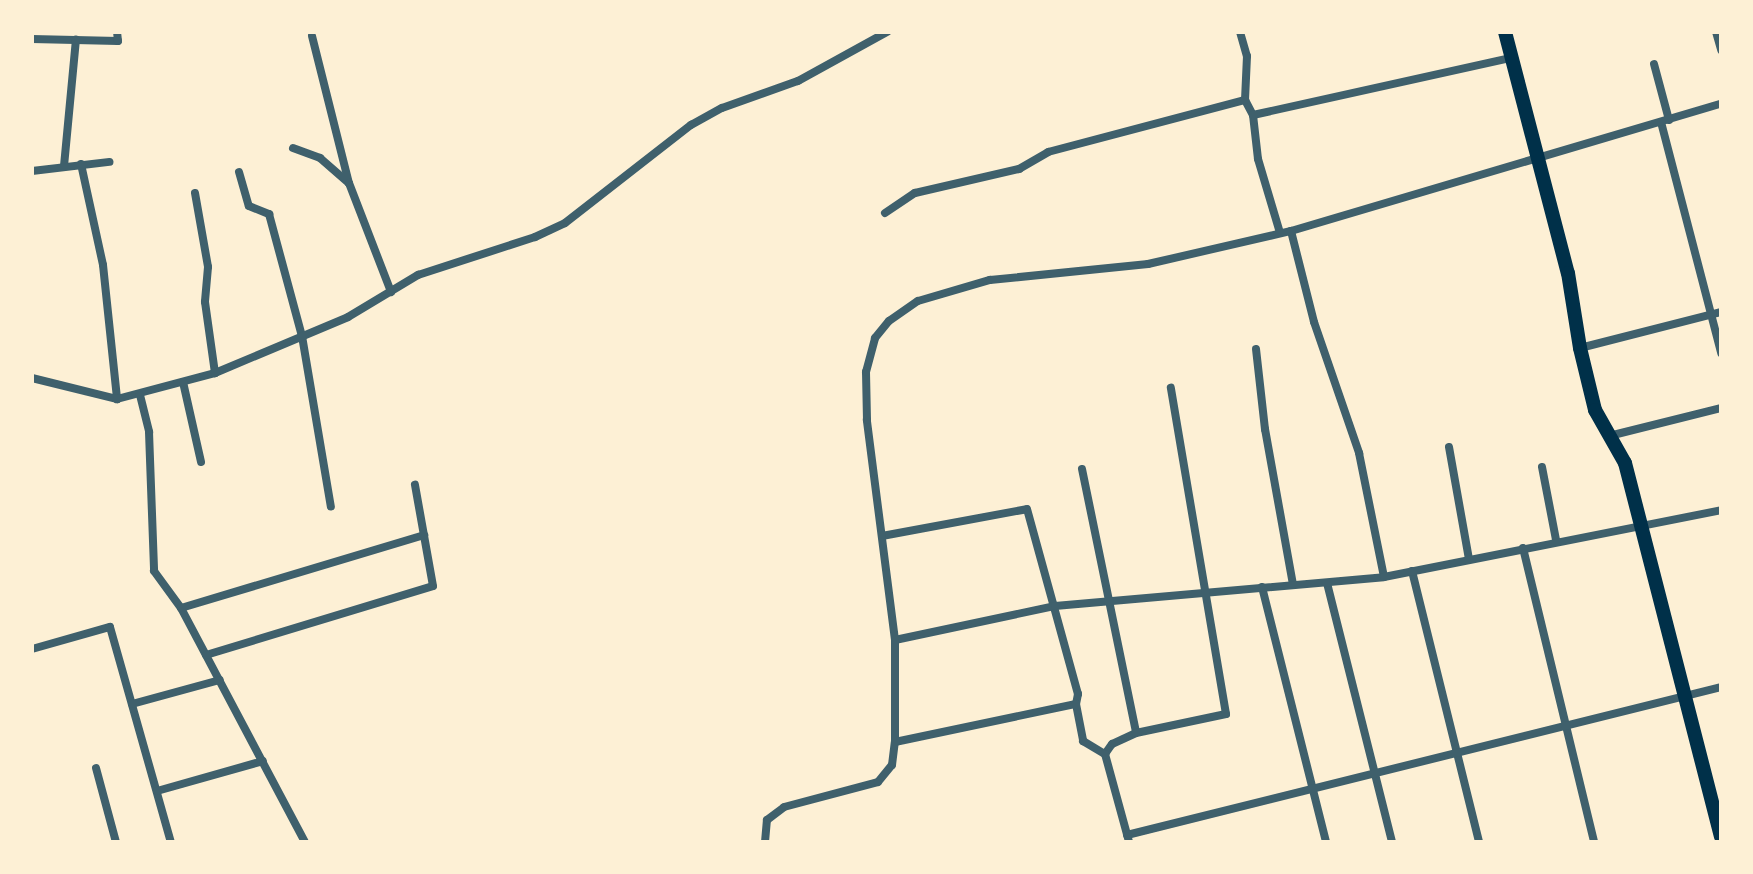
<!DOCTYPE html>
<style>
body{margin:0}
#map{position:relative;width:1753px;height:874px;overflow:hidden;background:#fdf0d5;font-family:Arial,sans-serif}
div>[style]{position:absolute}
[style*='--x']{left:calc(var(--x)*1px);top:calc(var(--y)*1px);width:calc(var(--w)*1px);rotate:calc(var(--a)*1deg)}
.minor>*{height:8px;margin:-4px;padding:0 4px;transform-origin:4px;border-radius:4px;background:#3f606c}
.primary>*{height:14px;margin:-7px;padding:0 7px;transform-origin:7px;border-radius:7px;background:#003049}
span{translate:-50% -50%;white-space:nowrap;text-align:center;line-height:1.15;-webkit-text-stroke:6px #fdf0d5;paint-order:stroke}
.frame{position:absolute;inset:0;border:34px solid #fdf0d5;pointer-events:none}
</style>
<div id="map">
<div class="minor">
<i style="--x:1240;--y:32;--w:25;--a:74"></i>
<i style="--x:1247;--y:56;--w:44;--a:92.6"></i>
<i style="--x:1245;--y:100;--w:17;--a:62"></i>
<i style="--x:1253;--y:115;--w:44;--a:83.5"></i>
<i style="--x:1258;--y:159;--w:77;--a:73.4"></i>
<i style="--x:1716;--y:32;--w:19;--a:74"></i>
<i style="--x:312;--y:36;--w:152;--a:75.9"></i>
<i style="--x:32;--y:39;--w:86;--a:1.3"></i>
<i style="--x:118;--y:41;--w:9;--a:-96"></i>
<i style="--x:1654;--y:64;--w:58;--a:75"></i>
<i style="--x:1253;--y:115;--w:263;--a:-12.5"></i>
<i style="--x:1661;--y:122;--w:239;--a:75.4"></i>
<i style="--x:293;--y:148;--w:29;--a:20"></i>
<i style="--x:320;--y:158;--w:38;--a:41"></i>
<i style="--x:349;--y:183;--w:117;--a:68.9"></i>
<i style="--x:81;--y:164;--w:103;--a:77.7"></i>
<i style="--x:103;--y:265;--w:135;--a:84"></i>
<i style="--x:64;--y:166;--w:127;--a:-84.6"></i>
<i style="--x:32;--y:171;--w:78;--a:-6.7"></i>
<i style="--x:239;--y:172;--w:35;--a:74"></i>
<i style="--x:249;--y:206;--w:22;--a:22"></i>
<i style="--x:269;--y:214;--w:126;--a:74.9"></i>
<i style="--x:302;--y:336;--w:173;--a:80.4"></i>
<i style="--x:195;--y:193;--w:75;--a:80"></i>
<i style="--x:208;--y:267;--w:35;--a:95"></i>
<i style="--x:205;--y:302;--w:72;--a:82"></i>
<i style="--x:885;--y:213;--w:36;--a:-34"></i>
<i style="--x:915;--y:193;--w:107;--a:-13"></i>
<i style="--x:1019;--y:169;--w:34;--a:-30"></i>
<i style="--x:1048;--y:152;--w:204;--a:-14.8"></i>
<i style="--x:1291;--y:231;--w:94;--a:75.8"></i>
<i style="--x:1314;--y:322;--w:139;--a:71"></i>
<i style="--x:1359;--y:453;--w:126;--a:78.6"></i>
<i style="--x:1580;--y:348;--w:146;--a:-14.3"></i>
<i style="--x:1256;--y:349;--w:81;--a:83.6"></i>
<i style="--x:1265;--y:429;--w:158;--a:79.8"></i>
<i style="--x:32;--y:378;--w:88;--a:13.9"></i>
<i style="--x:117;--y:399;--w:101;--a:-14.9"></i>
<i style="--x:215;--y:373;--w:144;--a:-22.8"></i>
<i style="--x:348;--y:317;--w:82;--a:-31"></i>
<i style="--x:418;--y:275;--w:123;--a:-18"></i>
<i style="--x:535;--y:237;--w:33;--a:-25"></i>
<i style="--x:565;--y:223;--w:160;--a:-37.9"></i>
<i style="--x:691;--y:125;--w:35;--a:-29"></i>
<i style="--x:722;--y:108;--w:81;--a:-19.6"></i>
<i style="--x:798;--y:81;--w:102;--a:-28.8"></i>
<i style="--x:183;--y:382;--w:82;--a:77.3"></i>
<i style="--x:140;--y:395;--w:38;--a:76"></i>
<i style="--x:149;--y:432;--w:139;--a:87.9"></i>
<i style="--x:154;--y:571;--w:46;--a:53.9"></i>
<i style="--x:181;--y:608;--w:265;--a:62.1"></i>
<i style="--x:1609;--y:436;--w:115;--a:-14"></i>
<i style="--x:1449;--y:447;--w:114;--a:79.9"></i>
<i style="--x:1542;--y:467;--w:74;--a:79.1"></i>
<i style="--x:1082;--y:469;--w:269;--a:78.4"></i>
<i style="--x:1136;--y:733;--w:26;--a:155"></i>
<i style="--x:1112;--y:744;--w:12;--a:125"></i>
<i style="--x:1105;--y:754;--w:91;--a:74.7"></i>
<i style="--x:882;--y:536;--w:147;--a:-10.5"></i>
<i style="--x:1027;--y:509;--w:192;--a:74.6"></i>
<i style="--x:1078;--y:694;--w:10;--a:101"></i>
<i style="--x:1523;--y:548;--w:302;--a:76.4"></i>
<i style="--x:1412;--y:571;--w:279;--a:76.1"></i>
<i style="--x:1327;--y:583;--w:267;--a:75.9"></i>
<i style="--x:1262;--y:587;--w:263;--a:75.9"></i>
<i style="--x:181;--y:608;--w:254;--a:-16.7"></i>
<i style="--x:895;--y:640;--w:164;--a:-12"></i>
<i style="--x:1055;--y:606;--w:330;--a:-5"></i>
<i style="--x:1384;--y:577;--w:344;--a:-11.2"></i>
<i style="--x:32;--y:649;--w:81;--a:-15.8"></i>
<i style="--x:110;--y:627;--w:223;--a:74.2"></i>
<i style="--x:206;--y:655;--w:237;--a:-16.9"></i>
<i style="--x:433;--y:586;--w:103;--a:-100.1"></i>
<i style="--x:132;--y:704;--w:91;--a:-15.3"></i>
<i style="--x:1136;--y:733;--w:92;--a:-11.9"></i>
<i style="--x:1226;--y:714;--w:331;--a:-99.6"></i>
<i style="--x:895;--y:742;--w:185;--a:-11.9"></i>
<i style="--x:1076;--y:704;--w:38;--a:79"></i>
<i style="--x:1083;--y:741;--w:26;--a:31"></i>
<i style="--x:96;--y:768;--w:77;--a:74.9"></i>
<i style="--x:157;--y:791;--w:110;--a:-15.8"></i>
<i style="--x:1127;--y:835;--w:612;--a:-13.99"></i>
<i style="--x:765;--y:842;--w:22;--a:-85"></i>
<i style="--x:767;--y:820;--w:21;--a:-37"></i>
<i style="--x:784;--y:807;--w:97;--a:-14.9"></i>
<i style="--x:878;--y:782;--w:22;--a:-51"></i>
<i style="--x:892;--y:765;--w:23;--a:-83"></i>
<i style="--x:895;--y:742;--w:102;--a:-90"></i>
<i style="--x:895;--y:640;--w:222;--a:-97.3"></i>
<i style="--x:867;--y:420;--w:48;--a:-91.2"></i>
<i style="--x:866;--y:372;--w:35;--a:-75"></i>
<i style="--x:875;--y:338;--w:22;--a:-51"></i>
<i style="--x:889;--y:321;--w:35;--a:-35"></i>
<i style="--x:918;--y:301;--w:75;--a:-16.3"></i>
<i style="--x:990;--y:280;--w:159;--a:-5.8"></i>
<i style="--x:1148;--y:264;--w:147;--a:-13"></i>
<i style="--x:1291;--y:231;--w:448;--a:-16.5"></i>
</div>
<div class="primary">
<i style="--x:1505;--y:32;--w:249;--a:75.4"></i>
<i style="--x:1568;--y:273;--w:76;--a:80.9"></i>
<i style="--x:1580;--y:348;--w:64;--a:76.4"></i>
<i style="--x:1595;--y:410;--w:61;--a:60.5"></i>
<i style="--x:1625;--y:463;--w:386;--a:75.6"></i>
</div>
<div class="frame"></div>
</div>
